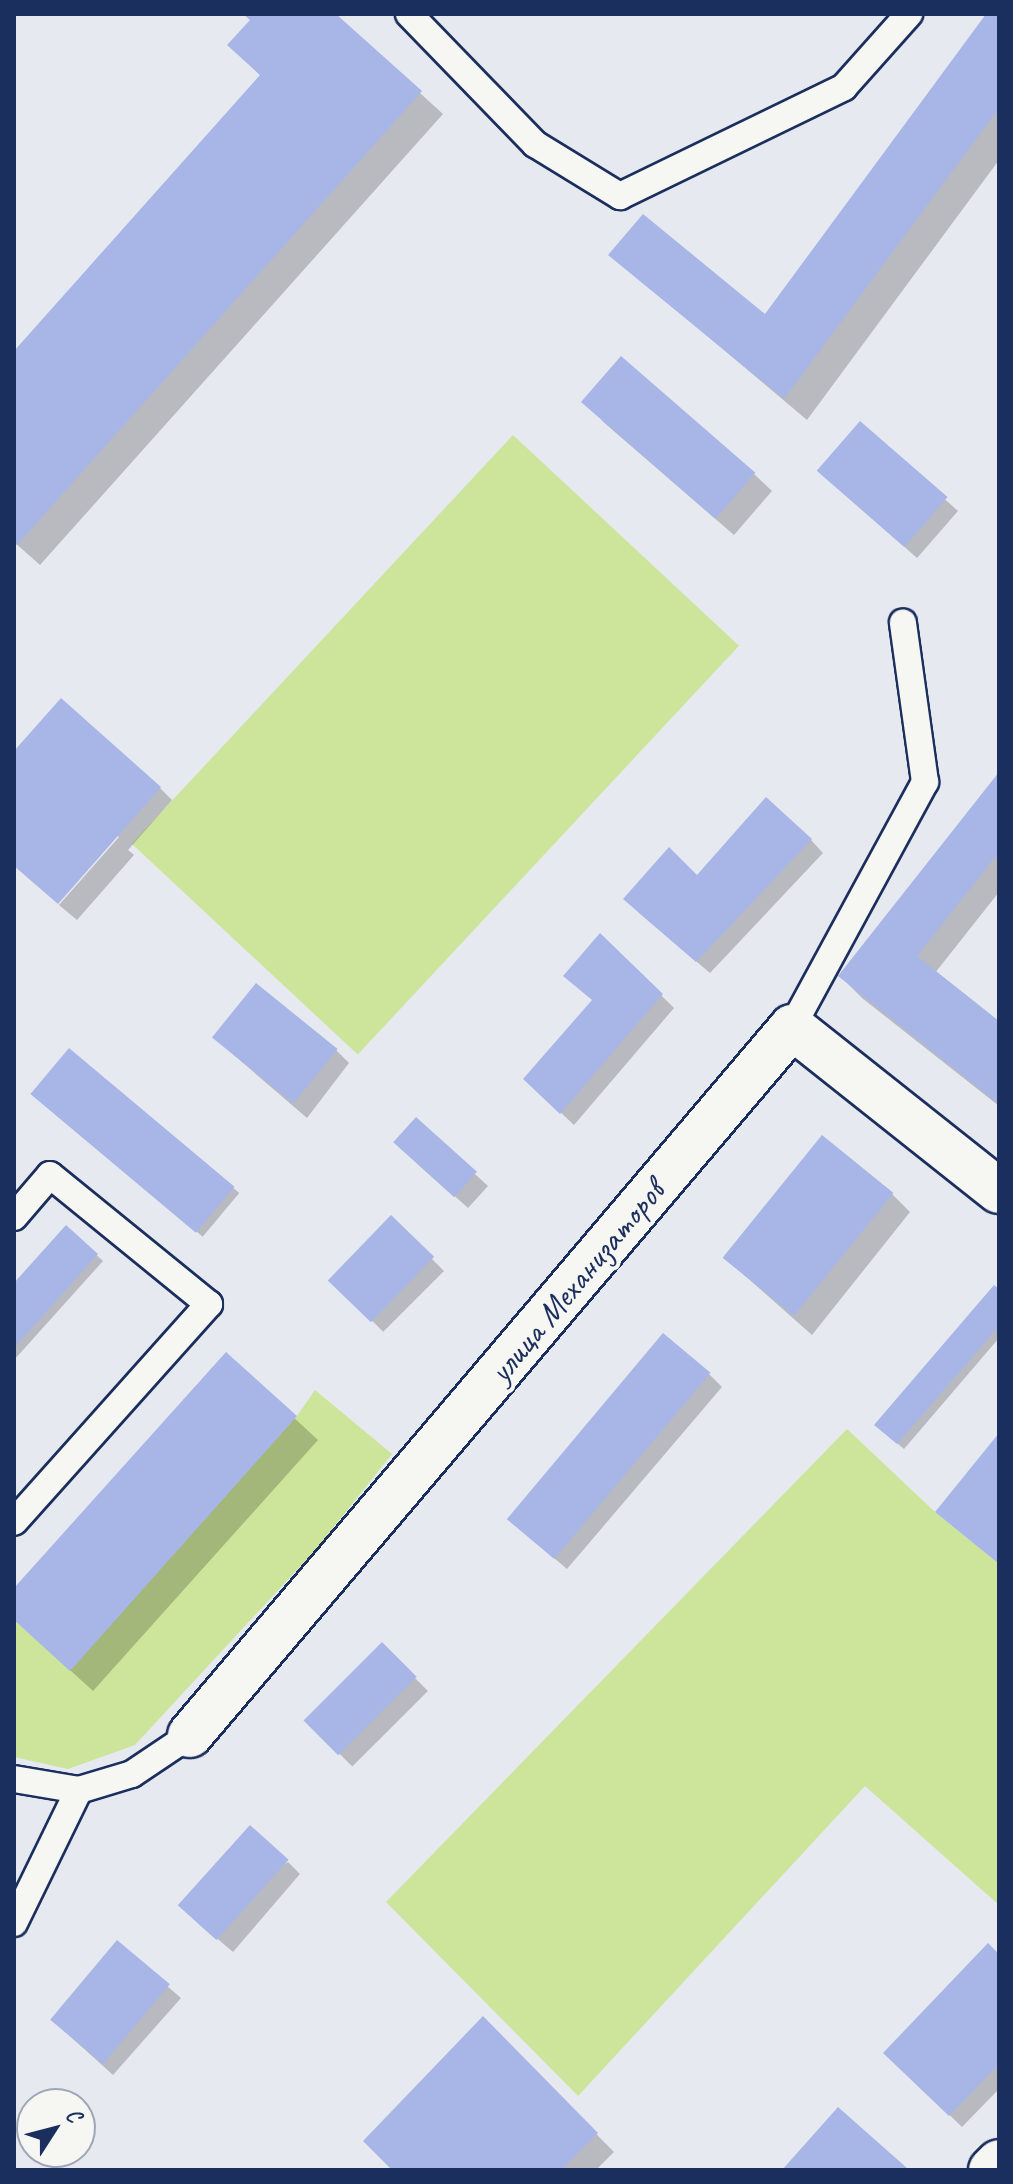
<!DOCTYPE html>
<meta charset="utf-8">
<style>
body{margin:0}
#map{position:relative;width:1013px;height:2184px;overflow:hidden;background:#e6e9f0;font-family:Caveat,sans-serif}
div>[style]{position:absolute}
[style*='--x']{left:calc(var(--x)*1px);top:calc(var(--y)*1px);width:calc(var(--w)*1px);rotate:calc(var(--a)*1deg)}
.green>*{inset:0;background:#cde59a;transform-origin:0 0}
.shadow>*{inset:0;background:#0003;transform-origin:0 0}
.building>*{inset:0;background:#a7b6e6;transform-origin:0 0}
.roads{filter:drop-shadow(2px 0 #1b2f5e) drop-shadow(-2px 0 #1b2f5e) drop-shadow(0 2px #1b2f5e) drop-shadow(0 -2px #1b2f5e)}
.service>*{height:26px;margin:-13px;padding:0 13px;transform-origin:13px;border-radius:13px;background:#f6f6f2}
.minor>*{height:44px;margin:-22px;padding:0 22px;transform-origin:22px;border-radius:22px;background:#f6f6f2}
span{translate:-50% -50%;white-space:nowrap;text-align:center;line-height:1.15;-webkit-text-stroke:8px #f6f6f2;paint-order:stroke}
.street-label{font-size:34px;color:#1b2f5e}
.frame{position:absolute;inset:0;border:16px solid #1b2f5e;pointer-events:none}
.north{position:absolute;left:16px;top:2088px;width:80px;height:80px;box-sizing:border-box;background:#f6f6f2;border:2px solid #9ea6b7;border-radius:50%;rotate:54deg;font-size:22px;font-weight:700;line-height:32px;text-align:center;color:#1b2f5e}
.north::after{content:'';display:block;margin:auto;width:28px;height:36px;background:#1b2f5e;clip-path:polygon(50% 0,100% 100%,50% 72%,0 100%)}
</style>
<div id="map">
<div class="green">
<i style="left:513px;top:435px;width:309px;height:559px;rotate:43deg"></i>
<i style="clip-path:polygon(315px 1390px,392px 1454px,317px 1548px,135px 1745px,68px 1769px,14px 1757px,14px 1620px,70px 1670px,297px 1416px)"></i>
<i style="clip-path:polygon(847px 1429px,935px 1512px,999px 1564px,999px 1905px,865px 1786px,578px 2096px,386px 1902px)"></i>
</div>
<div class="shadow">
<i style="clip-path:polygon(244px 14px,333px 14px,443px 114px,40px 565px,14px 542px,14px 354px,262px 77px,229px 45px,252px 21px)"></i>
<i style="clip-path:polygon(989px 14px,999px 14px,999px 160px,807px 420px,611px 255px,765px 317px)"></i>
<i style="clip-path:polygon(601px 420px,754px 474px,772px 491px,734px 535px)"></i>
<i style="clip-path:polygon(861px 424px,958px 511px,917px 558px,832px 483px)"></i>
<i style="clip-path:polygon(14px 754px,160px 788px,172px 800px,128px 850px,134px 855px,77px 920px,59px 905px,119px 837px,116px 834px,14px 865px)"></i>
<i style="clip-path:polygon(999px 776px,999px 892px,935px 973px,999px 1024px,999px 1106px,862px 998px,840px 976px)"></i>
<i style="clip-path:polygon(811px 840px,823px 853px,710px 973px,638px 912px,697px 878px)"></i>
<i style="clip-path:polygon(601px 936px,674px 1008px,574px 1125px,525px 1079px,594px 1001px)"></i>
<i style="clip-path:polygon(228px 1050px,336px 1050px,349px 1063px,307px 1118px)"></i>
<i style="left:70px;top:1051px;width:221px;height:57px;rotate:40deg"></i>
<i style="clip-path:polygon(416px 1120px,488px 1186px,468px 1208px,408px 1154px)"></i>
<i style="clip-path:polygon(892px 1194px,910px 1212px,812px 1335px,743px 1274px)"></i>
<i style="left:391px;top:1218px;width:75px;height:86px;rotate:45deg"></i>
<i style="clip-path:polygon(66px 1227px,103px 1261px,14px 1360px,14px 1286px)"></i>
<i style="clip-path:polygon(999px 1291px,999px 1338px,904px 1449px,883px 1431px)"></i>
<i style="clip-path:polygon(226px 1355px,318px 1440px,93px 1691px,14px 1619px,14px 1591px)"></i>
<i style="clip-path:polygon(709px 1374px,722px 1387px,567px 1569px,521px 1530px)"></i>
<i style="left:382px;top:1645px;width:65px;height:107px;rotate:45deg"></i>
<i style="clip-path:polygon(288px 1862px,300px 1874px,233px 1952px,194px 1919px)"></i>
<i style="clip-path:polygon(117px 1943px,181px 1998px,113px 2075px,62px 2029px)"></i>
<i style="clip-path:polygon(999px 1957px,999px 2089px,962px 2127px,885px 2053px)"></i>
<i style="clip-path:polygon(483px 2019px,614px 2152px,596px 2170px,395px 2170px)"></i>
</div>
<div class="building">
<i style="clip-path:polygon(243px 14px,336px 14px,422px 91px,17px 545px,14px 542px,14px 351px,260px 75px,227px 45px,250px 20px)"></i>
<i style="clip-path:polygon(986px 14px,999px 14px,999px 108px,784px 399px,608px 255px,643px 214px,765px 314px)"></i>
<i style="left:621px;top:356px;width:178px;height:61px;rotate:41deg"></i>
<i style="left:860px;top:421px;width:116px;height:66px;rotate:41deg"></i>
<i style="clip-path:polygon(61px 698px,161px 787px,58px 904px,14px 866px,14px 751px)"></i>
<i style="clip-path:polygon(999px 772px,999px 852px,917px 956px,999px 1021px,999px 1104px,838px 976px)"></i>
<i style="clip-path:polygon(766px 797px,812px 839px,696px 962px,623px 899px,669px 847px,697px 875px)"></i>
<i style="clip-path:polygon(600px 933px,663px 994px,560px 1114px,523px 1079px,592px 1000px,563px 976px)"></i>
<i style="left:256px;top:983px;width:105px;height:70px;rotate:39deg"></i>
<i style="left:69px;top:1048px;width:216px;height:60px;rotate:40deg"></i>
<i style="left:416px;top:1117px;width:82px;height:34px;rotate:42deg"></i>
<i style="left:822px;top:1135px;width:92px;height:158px;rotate:39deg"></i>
<i style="left:391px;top:1215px;width:60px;height:91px;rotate:44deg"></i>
<i style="clip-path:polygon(66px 1225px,98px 1254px,14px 1348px,14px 1283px)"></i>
<i style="clip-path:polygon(994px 1285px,999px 1289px,999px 1326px,897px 1444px,874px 1425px)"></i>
<i style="left:663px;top:1333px;width:62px;height:243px;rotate:40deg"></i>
<i style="clip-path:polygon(226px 1352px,297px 1416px,70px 1671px,14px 1620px,14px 1588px)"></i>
<i style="clip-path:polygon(999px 1433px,999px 1564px,935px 1512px)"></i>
<i style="left:382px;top:1642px;width:49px;height:111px;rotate:45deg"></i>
<i style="left:250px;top:1825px;width:52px;height:108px;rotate:42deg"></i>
<i style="left:117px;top:1940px;width:69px;height:104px;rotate:40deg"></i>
<i style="clip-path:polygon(988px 1943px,999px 1954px,999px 2064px,949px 2116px,883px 2053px)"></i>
<i style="clip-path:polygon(483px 2016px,598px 2133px,561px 2170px,392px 2170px,363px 2141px)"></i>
<i style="clip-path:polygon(838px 2107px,907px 2168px,905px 2170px,782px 2170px)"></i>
</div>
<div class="roads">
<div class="service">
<i style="--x:409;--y:14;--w:181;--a:45.9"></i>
<i style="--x:535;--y:144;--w:100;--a:31.5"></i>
<i style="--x:620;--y:196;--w:249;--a:-25.9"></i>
<i style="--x:844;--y:87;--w:98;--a:-48.3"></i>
<i style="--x:792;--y:1027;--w:279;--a:-61.5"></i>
<i style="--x:925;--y:782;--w:161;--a:-97.9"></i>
<i style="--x:14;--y:1217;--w:55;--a:-49.4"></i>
<i style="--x:50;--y:1175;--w:205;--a:39.1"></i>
<i style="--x:209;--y:1304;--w:292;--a:131.8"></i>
<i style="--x:14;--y:1779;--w:66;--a:9.6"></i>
<i style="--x:79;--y:1790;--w:55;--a:-16.8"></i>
<i style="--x:132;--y:1774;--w:70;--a:-33.9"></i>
<i style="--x:14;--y:1923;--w:148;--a:-64"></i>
</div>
<div class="minor">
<i style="--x:190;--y:1735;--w:929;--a:-49.63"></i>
<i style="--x:792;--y:1027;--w:264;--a:38.4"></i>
<i style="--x:991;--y:2170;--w:11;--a:-45"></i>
</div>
</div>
<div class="street-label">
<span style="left:576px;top:1281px;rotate:-50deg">улица Механизаторов</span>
</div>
<div class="frame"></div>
<div class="north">С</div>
</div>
